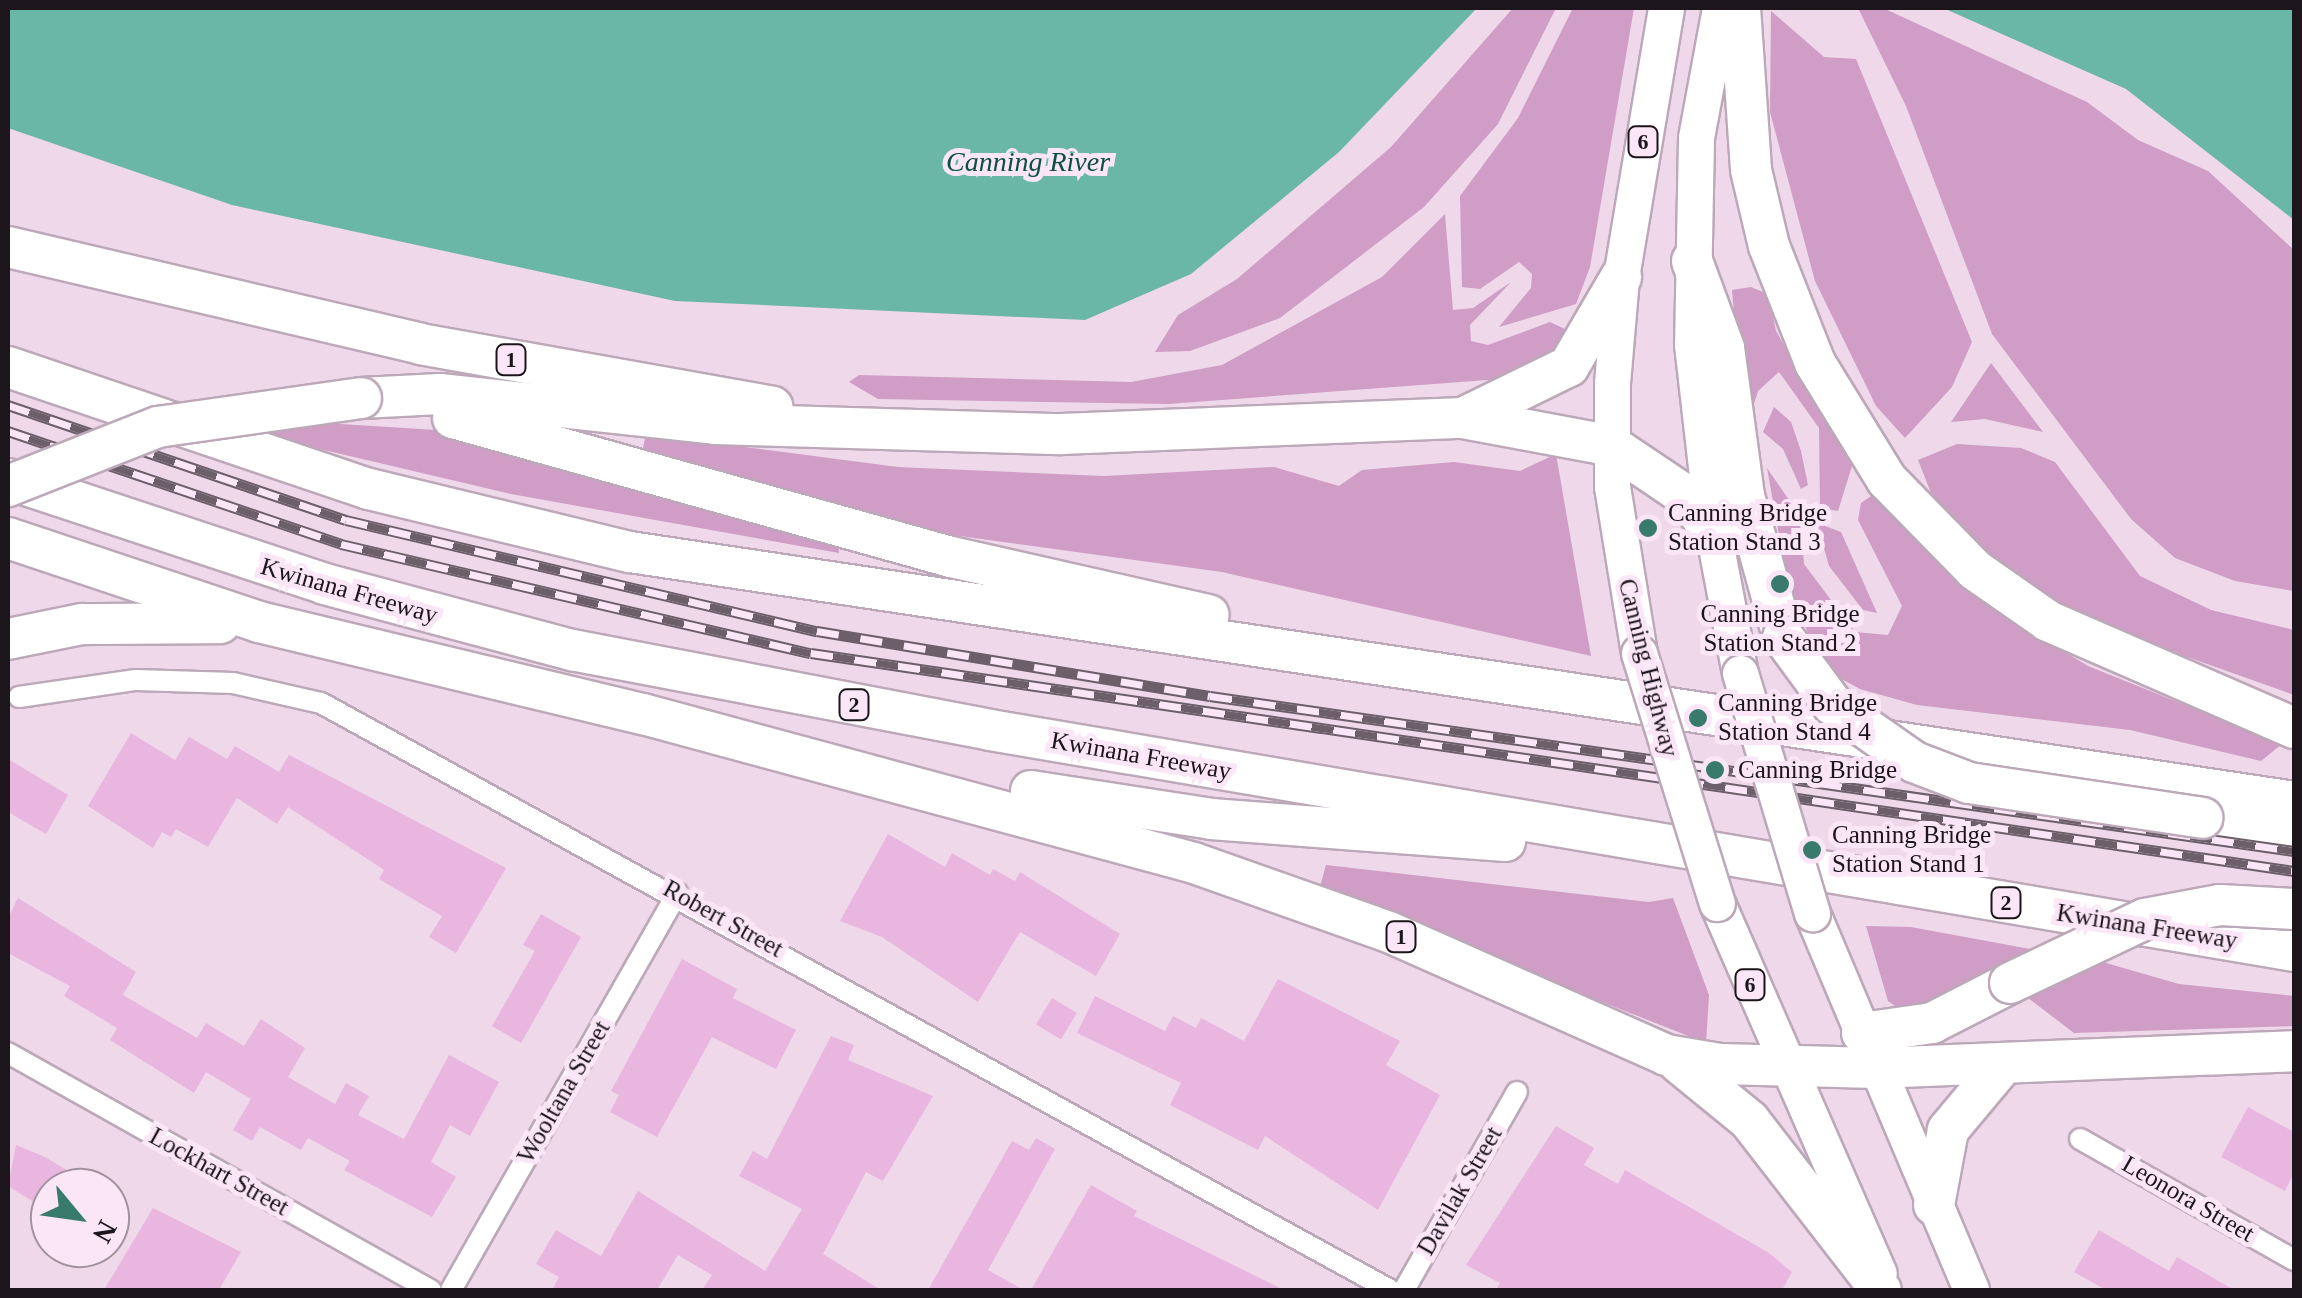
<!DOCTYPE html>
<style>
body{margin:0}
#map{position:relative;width:2302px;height:1298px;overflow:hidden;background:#eed8e9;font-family:"Times New Roman",serif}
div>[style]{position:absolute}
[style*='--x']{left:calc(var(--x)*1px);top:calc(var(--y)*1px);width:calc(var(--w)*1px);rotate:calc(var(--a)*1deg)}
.green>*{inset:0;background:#cf9dc6}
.water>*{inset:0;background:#6bb7a7}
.building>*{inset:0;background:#e9b6e0;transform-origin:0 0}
.roads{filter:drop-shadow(2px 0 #bca8b8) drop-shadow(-2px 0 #bca8b8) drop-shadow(0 2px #bca8b8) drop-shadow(0 -2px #bca8b8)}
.minor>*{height:20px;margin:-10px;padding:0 10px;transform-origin:10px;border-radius:10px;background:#fff}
.trunk>*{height:35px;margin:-17.5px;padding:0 17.5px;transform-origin:17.5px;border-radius:17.5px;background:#fff}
.motorway>*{height:40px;margin:-20px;padding:0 20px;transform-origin:20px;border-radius:20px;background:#fff}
.rail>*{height:11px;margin-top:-5.5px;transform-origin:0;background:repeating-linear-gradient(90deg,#fbe6f7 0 22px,#6c5f69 0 44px);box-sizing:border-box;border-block:2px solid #6c5f69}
.bridges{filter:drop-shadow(2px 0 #bca8b8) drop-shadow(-2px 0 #bca8b8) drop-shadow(0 2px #bca8b8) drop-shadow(0 -2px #bca8b8)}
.trunk-bridge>*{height:35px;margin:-17.5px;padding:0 17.5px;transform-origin:17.5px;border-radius:17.5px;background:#fff}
.motorway-bridge>*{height:40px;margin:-20px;padding:0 20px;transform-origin:20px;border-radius:20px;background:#fff}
.dots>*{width:28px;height:28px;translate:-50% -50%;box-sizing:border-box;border:5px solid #fbe6f7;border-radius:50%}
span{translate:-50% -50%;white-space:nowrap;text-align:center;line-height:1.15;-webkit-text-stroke:10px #fbe6f7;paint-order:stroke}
.shield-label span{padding:2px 8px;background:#fbe6f7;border:2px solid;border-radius:8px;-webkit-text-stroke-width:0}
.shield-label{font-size:22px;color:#1c151b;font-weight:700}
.poi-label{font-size:25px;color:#1c151b}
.left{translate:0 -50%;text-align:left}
.street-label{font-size:25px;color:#1c151b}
.water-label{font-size:28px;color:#0c4f44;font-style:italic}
.frame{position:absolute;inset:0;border:10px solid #1c151b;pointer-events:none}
.north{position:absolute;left:30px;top:1168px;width:100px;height:100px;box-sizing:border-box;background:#fbe6f7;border:2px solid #a2929f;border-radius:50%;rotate:119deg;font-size:28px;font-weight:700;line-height:40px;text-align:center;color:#1c151b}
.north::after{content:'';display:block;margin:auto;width:35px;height:45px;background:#387b6d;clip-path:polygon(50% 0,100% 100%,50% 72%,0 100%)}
</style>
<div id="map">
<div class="green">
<i style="clip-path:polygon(1513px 8px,1556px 8px,1498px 124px,1424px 207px,1280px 318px,1190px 351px,1155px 352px,1178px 315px,1237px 279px,1391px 147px)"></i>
<i style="clip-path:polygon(1573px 8px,1634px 8px,1590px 267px,1576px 304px,1499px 327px,1531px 288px,1532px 274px,1519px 262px,1480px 289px,1462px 287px,1460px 196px,1518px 118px)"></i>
<i style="clip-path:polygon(1858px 8px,1883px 8px,2087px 102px,2138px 140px,2208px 171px,2294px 250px,2294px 591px,2235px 581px,2175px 558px,2131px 519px,1992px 334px,1906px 106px)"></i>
<i style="clip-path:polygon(1771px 11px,1824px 57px,1856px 59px,1972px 342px,1952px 387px,1905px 438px,1876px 406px,1815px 281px,1770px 112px)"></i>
<i style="clip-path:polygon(1445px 214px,1453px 310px,1473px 308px,1511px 282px,1470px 325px,1471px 341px,1488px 345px,1550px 322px,1567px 330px,1563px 343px,1514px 378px,1168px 404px,878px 399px,849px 382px,859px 375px,1131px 382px,1222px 365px,1382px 277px)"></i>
<i style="clip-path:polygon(1751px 287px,1768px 294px,1776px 331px,1852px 466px,1838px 511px,1820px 508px,1819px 428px,1779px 372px,1758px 391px,1745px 433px,1732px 290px)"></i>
<i style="clip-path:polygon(1991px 363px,2043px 432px,1985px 419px,1951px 422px)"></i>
<i style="clip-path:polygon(1774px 407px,1791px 422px,1801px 451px,1808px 485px,1801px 489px,1783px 449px,1763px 432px)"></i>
<i style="clip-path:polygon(308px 422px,469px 432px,838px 537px,839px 553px,511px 494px,256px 434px,263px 425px)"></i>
<i style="clip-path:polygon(646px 434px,898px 467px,1104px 476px,1274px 467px,1339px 486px,1362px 470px,1454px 462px,1520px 471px,1556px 454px,1591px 656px,1222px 572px,938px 533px,643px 448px)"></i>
<i style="clip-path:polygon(1957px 444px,2021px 448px,2055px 462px,2140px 576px,2211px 610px,2294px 630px,2294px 695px,2089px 622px,1977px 547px,1931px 493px,1918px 460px)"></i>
<i style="clip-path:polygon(1767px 468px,1800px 516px,1804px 564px,1855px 632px,1888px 635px,1902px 606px,1858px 520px,1861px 503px,1877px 492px,1995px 610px,2088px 666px,2282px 744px,2261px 761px,2130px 730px,1917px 705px,1860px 689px,1827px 671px,1807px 631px,1786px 575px)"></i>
<i style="clip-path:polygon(1817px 523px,1841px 532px,1877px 613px,1863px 610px,1829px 566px)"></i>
<i style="clip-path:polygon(1326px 865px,1649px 902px,1673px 898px,1709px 995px,1706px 1043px,1319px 890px)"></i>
<i style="clip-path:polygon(1866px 926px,1911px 927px,2106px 963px,2179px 984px,2294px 996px,2294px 1026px,2074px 1033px,2028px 998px,2009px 961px,1963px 991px,1903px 1012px,1888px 1001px)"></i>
</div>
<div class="water">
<i style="clip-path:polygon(8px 8px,1477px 8px,1339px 152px,1191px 274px,1085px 320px,675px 301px,232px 205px,8px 128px)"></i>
<i style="clip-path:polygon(1943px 8px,2294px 8px,2294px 220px,2126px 89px)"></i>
</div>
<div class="building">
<i style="clip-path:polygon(131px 733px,175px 760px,189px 737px,227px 759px,235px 746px,279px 772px,289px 755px,506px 868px,456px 953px,429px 937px,442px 916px,379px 879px,384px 870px,288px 807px,277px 824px,237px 798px,208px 847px,176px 829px,171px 837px,162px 832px,153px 848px,88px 806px)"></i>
<i style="clip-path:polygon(8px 759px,68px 795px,46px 834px,8px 812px)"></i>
<i style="clip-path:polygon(888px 834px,945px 867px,952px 853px,990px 875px,993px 869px,1015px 881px,1020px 872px,1120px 934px,1096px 976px,1020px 932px,978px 1002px,882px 937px,840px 921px)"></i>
<i style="clip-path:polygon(18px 898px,136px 972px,123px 995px,197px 1038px,206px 1023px,244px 1046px,261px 1019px,305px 1048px,288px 1077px,335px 1104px,346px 1083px,369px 1096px,358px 1115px,404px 1139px,449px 1055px,499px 1082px,470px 1136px,450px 1125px,431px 1162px,456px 1177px,432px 1217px,344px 1170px,350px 1161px,308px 1138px,301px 1150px,260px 1127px,252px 1141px,233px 1130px,251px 1099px,206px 1072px,194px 1093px,110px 1040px,117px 1028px,64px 996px,70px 986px,8px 953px,8px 918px)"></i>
<i style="clip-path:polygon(541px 914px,581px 937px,521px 1043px,492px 1026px,535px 951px,523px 945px)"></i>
<i style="clip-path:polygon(682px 959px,737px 989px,733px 998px,796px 1030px,776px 1069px,712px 1037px,657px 1137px,610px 1112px,619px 1095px,611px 1091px)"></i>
<i style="clip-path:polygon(1278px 979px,1400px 1041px,1386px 1065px,1440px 1095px,1378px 1210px,1265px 1136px,1258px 1150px,1170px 1105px,1181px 1083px,1077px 1033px,1095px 996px,1165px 1031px,1173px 1016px,1196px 1028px,1201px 1018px,1244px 1041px)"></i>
<i style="left:1052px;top:998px;width:29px;height:31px;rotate:31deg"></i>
<i style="clip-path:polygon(831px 1036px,854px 1045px,848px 1060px,933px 1096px,883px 1181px,866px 1172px,823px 1254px,881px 1290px,702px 1290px,712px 1275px,678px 1255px,657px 1290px,552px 1290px,559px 1277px,536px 1264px,556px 1230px,601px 1256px,638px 1191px,765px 1271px,802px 1209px,739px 1176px,753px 1151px,767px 1159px)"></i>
<i style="clip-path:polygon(2248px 1107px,2294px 1132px,2294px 1173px,2285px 1191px,2221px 1157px)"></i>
<i style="clip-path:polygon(1556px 1126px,1594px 1148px,1584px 1165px,1618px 1184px,1625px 1170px,1769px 1253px,1792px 1272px,1782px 1290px,1496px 1290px,1500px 1283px,1466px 1265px)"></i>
<i style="clip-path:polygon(1036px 1138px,1055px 1149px,988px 1270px,1024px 1290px,928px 1290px,1012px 1141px,1029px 1150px)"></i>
<i style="clip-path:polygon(16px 1145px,45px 1157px,97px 1188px,50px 1188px,50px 1212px,8px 1186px)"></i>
<i style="clip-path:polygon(1091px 1185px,1137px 1211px,1134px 1216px,1284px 1290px,1031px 1290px)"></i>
<i style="clip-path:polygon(153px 1208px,241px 1252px,219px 1290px,104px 1290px)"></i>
<i style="clip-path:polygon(2099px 1230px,2169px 1271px,2177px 1257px,2234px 1290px,2106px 1290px,2074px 1272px)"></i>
</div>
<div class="roads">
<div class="minor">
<i style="--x:19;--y:697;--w:118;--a:-8.3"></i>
<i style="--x:136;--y:680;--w:97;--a:1.8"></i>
<i style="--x:233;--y:683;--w:90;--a:12.8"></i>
<i style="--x:321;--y:703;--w:1220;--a:28.77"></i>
<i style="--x:8;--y:1053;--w:485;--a:29.3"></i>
<i style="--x:2080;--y:1139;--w:246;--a:29.5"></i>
<i style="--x:451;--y:1290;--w:457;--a:-60.3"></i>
<i style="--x:1404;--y:1290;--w:228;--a:-60.3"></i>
</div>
<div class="trunk">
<i style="--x:1720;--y:8;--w:132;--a:100.5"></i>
<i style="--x:1696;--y:138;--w:206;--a:91.1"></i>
<i style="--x:1692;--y:344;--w:193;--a:83.5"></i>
<i style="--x:1714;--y:536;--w:139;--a:79.3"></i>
<i style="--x:1639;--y:653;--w:169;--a:-99.2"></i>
<i style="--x:1612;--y:486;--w:103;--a:-90"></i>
<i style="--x:1612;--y:383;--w:106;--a:-85.1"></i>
<i style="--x:1621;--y:277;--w:273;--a:-80.5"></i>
<i style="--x:1717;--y:903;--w:404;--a:66.4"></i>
<i style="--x:1812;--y:913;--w:409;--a:67.1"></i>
</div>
<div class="motorway">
<i style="--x:1740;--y:8;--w:162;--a:86.1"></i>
<i style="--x:1751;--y:170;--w:78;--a:76.7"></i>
<i style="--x:1769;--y:246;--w:126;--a:68.5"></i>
<i style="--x:1815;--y:363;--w:137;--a:58.4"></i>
<i style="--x:1887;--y:480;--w:126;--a:45.6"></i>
<i style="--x:1975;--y:570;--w:89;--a:34.9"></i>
<i style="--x:2048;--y:621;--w:268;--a:23.5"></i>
<i style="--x:8;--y:247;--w:423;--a:13.2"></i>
<i style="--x:420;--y:344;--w:358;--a:10.1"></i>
<i style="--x:1692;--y:261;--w:93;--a:69.8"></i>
<i style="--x:1724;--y:348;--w:149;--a:82.3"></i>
<i style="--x:1744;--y:496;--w:146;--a:74.5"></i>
<i style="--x:8;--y:367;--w:381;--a:18.7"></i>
<i style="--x:369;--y:489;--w:268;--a:13.6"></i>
<i style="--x:630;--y:552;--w:1683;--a:8.54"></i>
<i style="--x:361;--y:398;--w:79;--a:-2.9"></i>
<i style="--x:440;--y:394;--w:277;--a:6.2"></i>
<i style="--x:715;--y:424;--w:346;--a:1.7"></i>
<i style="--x:1061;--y:434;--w:402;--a:-2.3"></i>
<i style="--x:1463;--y:418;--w:152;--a:10.6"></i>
<i style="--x:1612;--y:446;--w:92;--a:33.9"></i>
<i style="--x:1688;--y:497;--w:47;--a:56.3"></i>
<i style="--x:453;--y:418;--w:517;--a:15.6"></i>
<i style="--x:951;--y:557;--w:264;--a:12.7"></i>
<i style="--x:1463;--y:418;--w:118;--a:-26.1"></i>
<i style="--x:1569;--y:366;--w:103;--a:-59.7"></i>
<i style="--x:8;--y:479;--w:334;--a:18.3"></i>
<i style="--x:325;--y:584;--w:256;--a:15"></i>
<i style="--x:572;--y:650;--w:426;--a:10.8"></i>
<i style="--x:990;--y:730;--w:1323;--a:9.62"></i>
<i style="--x:8;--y:538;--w:265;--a:18.5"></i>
<i style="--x:259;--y:622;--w:395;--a:13.5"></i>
<i style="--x:643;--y:714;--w:571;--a:15.13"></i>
<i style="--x:1194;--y:863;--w:207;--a:19.5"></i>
<i style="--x:1389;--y:932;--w:303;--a:23.9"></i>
<i style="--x:1666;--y:1055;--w:55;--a:9.5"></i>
<i style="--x:1720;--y:1064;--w:156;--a:1.5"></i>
<i style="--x:1876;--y:1068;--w:418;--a:-2.3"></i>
<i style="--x:8;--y:639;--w:76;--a:-11.5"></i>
<i style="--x:82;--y:624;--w:138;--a:-0.4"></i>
<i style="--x:1031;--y:791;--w:182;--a:8.8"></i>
<i style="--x:1211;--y:819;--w:295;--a:4.3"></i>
<i style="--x:2202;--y:818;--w:93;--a:8"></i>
<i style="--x:1862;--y:1033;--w:71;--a:-8.1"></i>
<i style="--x:1932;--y:1023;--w:88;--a:-27.1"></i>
<i style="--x:1679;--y:1063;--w:90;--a:39.2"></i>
<i style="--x:1749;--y:1120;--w:215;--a:52.2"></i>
<i style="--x:1934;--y:1205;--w:76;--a:-79.4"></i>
<i style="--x:1948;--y:1130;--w:87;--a:-50.1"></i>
</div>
</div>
<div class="rail">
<i style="--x:8;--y:405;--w:357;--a:18.8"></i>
<i style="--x:346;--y:520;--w:484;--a:13.3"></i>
<i style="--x:817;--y:631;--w:398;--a:9.4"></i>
<i style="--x:1210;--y:696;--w:1095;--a:8.14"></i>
<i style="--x:8;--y:431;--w:352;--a:18.7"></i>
<i style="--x:341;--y:544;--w:482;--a:13.1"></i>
<i style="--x:811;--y:653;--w:1499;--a:8.36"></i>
</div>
<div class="bridges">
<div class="trunk-bridge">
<i style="--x:1639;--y:653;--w:262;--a:72.7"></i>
<i style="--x:1740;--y:673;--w:251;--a:73.3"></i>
</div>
<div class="motorway-bridge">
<i style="--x:8;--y:486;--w:161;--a:-21.5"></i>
<i style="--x:158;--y:427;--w:205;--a:-8.1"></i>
<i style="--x:1783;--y:637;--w:84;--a:53.7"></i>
<i style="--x:1833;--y:705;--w:99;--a:35.1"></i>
<i style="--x:1914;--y:762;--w:59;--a:20.9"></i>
<i style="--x:1969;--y:783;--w:236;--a:8.5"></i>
<i style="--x:2010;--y:983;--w:149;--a:-25.4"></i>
<i style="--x:2145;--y:919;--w:76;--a:-10.6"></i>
<i style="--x:2220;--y:905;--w:74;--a:3.1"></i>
</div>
</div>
<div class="dots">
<i style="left:1648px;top:528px;background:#387b6d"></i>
<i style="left:1780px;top:584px;background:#387b6d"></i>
<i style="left:1698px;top:718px;background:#387b6d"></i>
<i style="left:1715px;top:770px;background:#387b6d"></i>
<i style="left:1812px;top:850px;background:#387b6d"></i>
</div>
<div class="shield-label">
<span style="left:1643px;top:142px">6</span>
<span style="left:511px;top:360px">1</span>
<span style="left:854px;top:705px">2</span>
<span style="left:2006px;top:903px">2</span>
<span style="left:1401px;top:937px">1</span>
<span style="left:1750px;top:985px">6</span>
</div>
<div class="poi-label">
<span class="left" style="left:1668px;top:528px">Canning Bridge<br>Station Stand 3</span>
<span style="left:1780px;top:629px">Canning Bridge<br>Station Stand 2</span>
<span class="left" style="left:1718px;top:718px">Canning Bridge<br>Station Stand 4</span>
<span class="left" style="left:1738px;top:770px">Canning Bridge</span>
<span class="left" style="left:1832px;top:850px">Canning Bridge<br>Station Stand 1</span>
</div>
<div class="street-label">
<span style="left:349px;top:591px;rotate:16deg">Kwinana Freeway</span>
<span style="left:1648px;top:668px;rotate:76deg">Canning Highway</span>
<span style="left:1141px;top:756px;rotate:10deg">Kwinana Freeway</span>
<span style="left:723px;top:919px;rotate:29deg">Robert Street</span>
<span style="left:2147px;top:927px;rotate:9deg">Kwinana Freeway</span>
<span style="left:564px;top:1092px;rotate:-60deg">Wooltana Street</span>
<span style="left:219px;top:1172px;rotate:29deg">Lockhart Street</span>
<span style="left:1460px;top:1191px;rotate:-60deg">Davilak Street</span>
<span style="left:2188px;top:1199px;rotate:30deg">Leonora Street</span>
</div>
<div class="water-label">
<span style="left:1028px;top:162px">Canning River</span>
</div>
<div class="frame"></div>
<div class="north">N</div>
</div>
